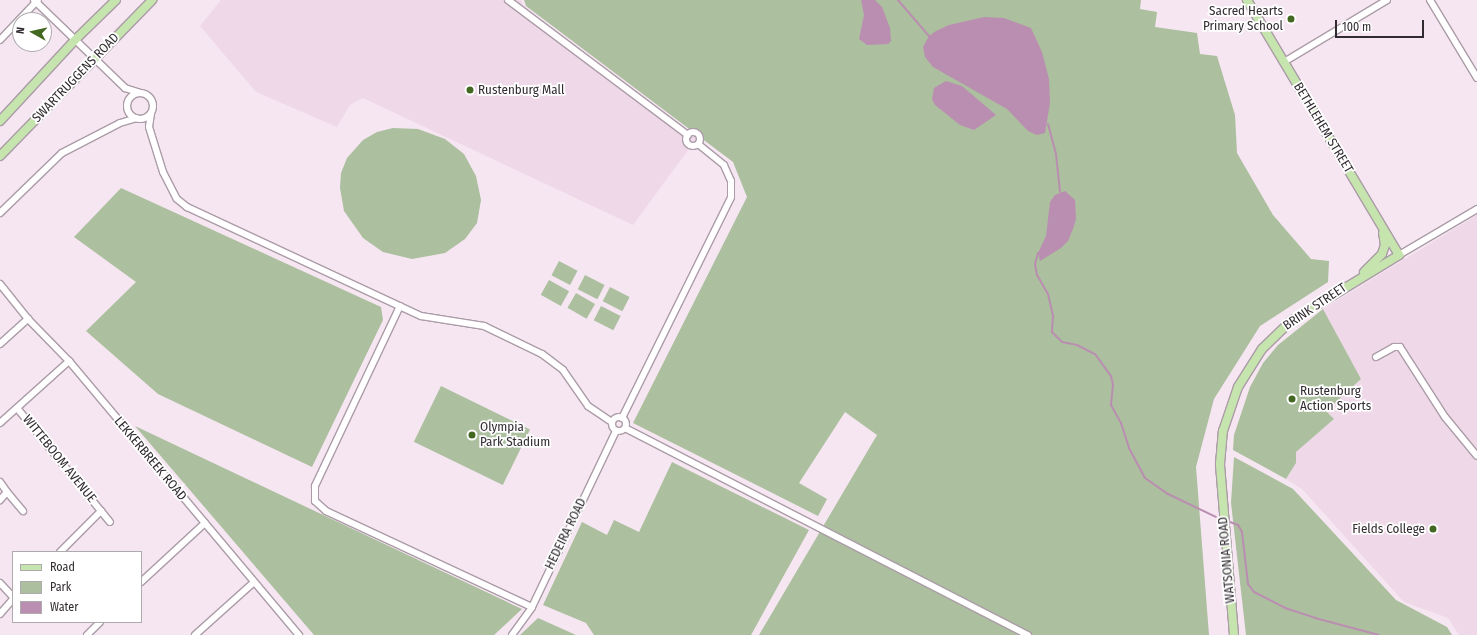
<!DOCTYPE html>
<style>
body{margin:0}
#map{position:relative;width:1477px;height:635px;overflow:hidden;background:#f5e6f1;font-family:"Fira Sans Condensed",sans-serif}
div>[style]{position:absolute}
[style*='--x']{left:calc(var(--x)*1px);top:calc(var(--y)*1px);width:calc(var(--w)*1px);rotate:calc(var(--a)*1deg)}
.built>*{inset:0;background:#efd9e9}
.green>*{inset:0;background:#acbf9f;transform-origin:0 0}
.water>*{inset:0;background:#ba8eb0}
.stream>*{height:2px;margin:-1px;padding:0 1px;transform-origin:1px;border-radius:1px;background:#ba8eb0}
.roads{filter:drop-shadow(1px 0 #ab9ca7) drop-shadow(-1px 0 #ab9ca7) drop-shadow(0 1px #ab9ca7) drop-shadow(0 -1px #ab9ca7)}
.minor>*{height:6px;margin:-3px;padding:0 3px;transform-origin:3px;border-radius:3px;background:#fff}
.minor>.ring{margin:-3px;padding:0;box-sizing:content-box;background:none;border:6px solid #fff;border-radius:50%}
.major>*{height:8px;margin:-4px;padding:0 4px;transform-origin:4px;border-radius:4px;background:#c6e5ae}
.dots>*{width:11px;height:11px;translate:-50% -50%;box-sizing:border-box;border:2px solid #fff;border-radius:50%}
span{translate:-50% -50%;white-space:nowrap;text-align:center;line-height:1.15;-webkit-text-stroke:3.5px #fff;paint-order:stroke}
.poi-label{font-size:13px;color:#322c31}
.right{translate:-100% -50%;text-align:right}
.left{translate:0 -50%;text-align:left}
.street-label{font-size:13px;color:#322c31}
.legend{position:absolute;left:12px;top:551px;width:130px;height:72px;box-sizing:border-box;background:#fff;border:1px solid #adabad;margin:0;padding:5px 7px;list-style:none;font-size:12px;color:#322c31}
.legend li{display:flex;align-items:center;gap:8px;height:20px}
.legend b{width:20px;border:1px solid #adabad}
.north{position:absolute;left:12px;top:12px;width:40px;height:40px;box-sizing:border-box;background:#fff;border:1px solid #adabad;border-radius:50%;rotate:278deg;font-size:11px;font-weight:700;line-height:16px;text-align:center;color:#322c31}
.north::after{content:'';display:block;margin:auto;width:14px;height:18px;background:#436821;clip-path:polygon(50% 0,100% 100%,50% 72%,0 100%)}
.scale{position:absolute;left:1335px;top:20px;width:89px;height:18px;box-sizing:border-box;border:2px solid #322c31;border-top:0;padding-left:5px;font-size:12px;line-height:14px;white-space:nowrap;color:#322c31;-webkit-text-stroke:3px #fff;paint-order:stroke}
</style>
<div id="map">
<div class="built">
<i style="clip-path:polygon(221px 0,521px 0,523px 7px,697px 138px,633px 225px,363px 98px,350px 105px,337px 127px,256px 92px,200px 26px)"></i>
<i style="clip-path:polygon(1477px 215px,1477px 635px,1459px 635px,1448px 618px,1404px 602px,1302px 489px,1286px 479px,1296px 463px,1296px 452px,1334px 419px,1326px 411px,1361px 379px,1323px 309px)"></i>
</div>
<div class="green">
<i style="clip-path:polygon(524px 0,1141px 0,1140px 9px,1157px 12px,1155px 27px,1197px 33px,1200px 54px,1217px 56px,1235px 115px,1237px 153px,1273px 215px,1311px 259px,1329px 261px,1328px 282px,1260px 326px,1214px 399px,1196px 467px,1209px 635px,759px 635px,877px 435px,845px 412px,799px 483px,827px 499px,818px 516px,633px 423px,747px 197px,733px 162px,526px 6px)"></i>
<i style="clip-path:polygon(393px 128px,418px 129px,445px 139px,464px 154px,476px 176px,481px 200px,477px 223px,465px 239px,445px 253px,412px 259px,383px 252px,363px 238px,344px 211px,340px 188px,341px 173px,347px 158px,363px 140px,377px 132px)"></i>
<i style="clip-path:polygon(121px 188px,381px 307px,383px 320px,312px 467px,158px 394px,86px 331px,136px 282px,74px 237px)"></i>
<i style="left:559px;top:261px;width:21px;height:16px;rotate:28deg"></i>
<i style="left:585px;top:275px;width:22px;height:16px;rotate:27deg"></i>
<i style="left:549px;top:280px;width:23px;height:17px;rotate:29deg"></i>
<i style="left:610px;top:287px;width:22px;height:16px;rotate:27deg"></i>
<i style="left:576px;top:293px;width:22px;height:17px;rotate:30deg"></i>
<i style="left:601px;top:306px;width:22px;height:16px;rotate:27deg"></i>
<i style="clip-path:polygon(1323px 309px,1361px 379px,1326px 411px,1334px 419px,1296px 452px,1296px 463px,1286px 479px,1233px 450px,1234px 435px,1250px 387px,1263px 363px,1278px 345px)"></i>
<i style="left:441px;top:386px;width:99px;height:62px;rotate:26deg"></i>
<i style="clip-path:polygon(135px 426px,522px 609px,494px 635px,314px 635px)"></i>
<i style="clip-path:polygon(1234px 457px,1293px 489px,1396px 600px,1447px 627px,1452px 635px,1246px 635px,1231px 503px)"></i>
<i style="clip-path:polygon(672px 462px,809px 530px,751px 635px,594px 635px,586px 623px,543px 605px,582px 522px,607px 535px,614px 520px,639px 532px)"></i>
<i style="clip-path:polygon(538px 618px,576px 635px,520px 635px)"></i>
</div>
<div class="water">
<i style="clip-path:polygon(861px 0,875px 0,882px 7px,890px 28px,891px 41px,888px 44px,867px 45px,859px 39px,864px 15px)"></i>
<i style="clip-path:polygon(984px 17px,1004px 18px,1031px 28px,1042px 52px,1049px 79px,1050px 103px,1045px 133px,1037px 135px,1028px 131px,1007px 109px,933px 67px,925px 57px,923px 47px,929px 36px,936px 31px,949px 25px)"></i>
<i style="clip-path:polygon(946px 81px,962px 86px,996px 115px,974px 130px,960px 125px,935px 105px,932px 99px,934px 88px)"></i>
<i style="clip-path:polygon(1065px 191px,1075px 200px,1076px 219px,1073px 229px,1068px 241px,1061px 248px,1040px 261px,1038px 253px,1046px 236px,1050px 202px,1055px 195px)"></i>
</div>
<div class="stream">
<i style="--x:898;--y:0;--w:48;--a:49.3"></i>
<i style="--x:1048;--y:124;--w:31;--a:75"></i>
<i style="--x:1056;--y:154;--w:38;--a:84"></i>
<i style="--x:1038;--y:253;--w:11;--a:105"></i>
<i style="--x:1035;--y:264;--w:11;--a:80"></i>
<i style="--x:1037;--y:275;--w:22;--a:60"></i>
<i style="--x:1048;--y:294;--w:23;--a:77"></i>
<i style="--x:1053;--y:316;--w:16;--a:94"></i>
<i style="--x:1052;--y:332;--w:14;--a:45"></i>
<i style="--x:1062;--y:342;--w:15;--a:11"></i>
<i style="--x:1077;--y:345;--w:20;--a:27"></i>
<i style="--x:1095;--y:354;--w:27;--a:54"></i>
<i style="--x:1111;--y:376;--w:9;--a:77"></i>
<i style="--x:1113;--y:385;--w:20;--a:96"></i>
<i style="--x:1111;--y:405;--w:21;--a:61"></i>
<i style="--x:1121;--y:423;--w:26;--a:72"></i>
<i style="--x:1129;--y:448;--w:34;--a:62"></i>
<i style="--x:1145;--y:478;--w:28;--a:35"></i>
<i style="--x:1168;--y:494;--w:53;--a:25.6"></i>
<i style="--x:1230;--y:522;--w:9;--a:21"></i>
<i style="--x:1238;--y:525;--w:8;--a:60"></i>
<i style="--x:1242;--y:532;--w:52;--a:83.4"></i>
<i style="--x:1248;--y:584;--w:10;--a:53"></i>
<i style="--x:1254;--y:592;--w:35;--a:27"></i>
<i style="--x:1285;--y:608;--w:32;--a:18"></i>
<i style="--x:1315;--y:618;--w:66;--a:14.9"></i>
</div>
<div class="roads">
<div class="minor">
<i style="--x:34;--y:0;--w:127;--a:44"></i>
<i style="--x:125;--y:88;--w:16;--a:18"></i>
<i style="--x:508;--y:0;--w:225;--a:36.9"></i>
<i style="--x:1430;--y:0;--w:91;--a:58.9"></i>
<i style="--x:0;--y:40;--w:55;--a:-46.5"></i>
<i style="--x:1284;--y:62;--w:120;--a:-31"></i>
<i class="ring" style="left:127px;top:93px;width:20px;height:20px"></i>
<i style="--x:151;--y:114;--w:13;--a:99"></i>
<i style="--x:149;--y:127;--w:47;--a:72.7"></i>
<i style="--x:163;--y:172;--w:30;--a:63"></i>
<i style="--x:177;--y:199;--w:13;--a:39"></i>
<i style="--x:187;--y:207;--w:258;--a:25"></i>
<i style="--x:421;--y:316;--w:64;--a:9"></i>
<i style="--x:484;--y:326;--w:64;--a:25.8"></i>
<i style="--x:542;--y:354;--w:26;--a:37"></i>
<i style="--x:563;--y:370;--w:44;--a:55.2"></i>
<i style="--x:588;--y:406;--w:29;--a:34"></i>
<i class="ring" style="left:686px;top:132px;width:8px;height:8px"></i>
<i style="--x:0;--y:213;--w:86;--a:-44.1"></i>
<i style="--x:62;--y:153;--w:65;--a:-27.3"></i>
<i style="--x:120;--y:123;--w:17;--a:-17"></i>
<i style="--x:1399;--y:255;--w:91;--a:-30.5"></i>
<i style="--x:0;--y:284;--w:45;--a:51.3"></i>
<i style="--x:28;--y:319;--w:59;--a:45.7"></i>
<i style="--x:69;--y:361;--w:358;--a:50"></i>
<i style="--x:400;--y:306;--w:199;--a:115.3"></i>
<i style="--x:315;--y:486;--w:15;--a:90"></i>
<i style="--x:315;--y:501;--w:15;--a:42"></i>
<i style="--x:326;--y:511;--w:227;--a:25"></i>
<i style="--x:0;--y:344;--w:38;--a:-42"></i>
<i style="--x:1376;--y:357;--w:21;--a:-29"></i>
<i style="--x:1394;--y:347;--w:6;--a:0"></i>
<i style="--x:1400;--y:347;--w:83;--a:57.3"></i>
<i style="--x:1445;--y:417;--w:50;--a:50.6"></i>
<i style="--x:17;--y:408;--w:133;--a:50.8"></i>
<i style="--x:101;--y:511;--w:58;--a:135"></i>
<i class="ring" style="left:612px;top:417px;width:8px;height:8px"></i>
<i style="--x:622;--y:418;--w:246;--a:-63.7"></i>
<i style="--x:731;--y:197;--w:16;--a:-90"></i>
<i style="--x:731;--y:181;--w:17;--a:-114"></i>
<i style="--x:724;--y:165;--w:33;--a:-141"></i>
<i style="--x:0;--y:423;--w:93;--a:-41.9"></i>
<i style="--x:625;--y:428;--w:453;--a:27.2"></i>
<i style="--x:0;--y:482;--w:12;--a:55"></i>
<i style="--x:7;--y:492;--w:11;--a:131"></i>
<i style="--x:7;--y:492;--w:25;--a:50"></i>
<i style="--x:101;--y:511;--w:14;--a:51"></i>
<i style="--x:141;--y:582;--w:87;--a:-42.7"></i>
<i style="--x:0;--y:583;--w:19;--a:47"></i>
<i style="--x:0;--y:614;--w:20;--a:-49"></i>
<i style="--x:87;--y:635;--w:18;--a:-45"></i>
<i style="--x:195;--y:635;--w:79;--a:-41.9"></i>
<i style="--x:512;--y:635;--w:34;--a:-54"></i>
<i style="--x:532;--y:607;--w:195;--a:-64.5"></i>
</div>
<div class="major">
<i style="--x:0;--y:121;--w:110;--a:-47.2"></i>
<i style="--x:75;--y:40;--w:57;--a:-44.3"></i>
<i style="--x:0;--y:156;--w:218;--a:-45.7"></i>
<i style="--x:1364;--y:272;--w:25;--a:-45"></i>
<i style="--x:1382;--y:254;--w:9;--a:-72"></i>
<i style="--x:1385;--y:245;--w:12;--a:-99"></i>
<i style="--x:1234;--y:635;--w:172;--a:-94.7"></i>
<i style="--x:1220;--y:464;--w:33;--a:-85"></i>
<i style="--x:1223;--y:431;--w:46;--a:-71.2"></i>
<i style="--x:1238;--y:387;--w:45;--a:-57.7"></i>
<i style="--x:1262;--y:349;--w:40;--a:-44"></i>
<i style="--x:1291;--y:321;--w:127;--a:-31.4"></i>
<i style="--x:1399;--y:255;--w:297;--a:-120.8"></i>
</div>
</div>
<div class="dots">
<i style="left:1291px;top:19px;background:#436821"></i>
<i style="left:470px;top:90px;background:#436821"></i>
<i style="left:1292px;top:399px;background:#436821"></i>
<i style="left:472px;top:435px;background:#436821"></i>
<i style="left:1433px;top:529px;background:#436821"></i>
</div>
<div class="poi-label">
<span class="right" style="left:1283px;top:19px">Sacred Hearts<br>Primary School</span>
<span class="left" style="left:478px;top:90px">Rustenburg Mall</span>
<span class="left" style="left:1300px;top:399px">Rustenburg<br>Action Sports</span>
<span class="left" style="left:480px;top:435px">Olympia<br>Park Stadium</span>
<span class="right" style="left:1425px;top:529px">Fields College</span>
</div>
<div class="street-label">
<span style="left:76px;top:78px;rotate:-46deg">SWARTRUGGENS ROAD</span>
<span style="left:1323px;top:128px;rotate:59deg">BETHLEHEM STREET</span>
<span style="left:1315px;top:307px;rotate:-34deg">BRINK STREET</span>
<span style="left:59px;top:459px;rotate:51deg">WITTEBOOM AVENUE</span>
<span style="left:150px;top:459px;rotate:50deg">LEKKERBREEK ROAD</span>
<span style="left:566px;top:534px;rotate:-64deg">HEDEIRA ROAD</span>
<span style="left:1227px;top:560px;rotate:-95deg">WATSONIA ROAD</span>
</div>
<ul class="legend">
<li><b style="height:5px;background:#c6e5ae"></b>Road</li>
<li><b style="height:11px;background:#acbf9f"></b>Park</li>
<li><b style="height:11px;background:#ba8eb0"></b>Water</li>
</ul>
<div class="north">N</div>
<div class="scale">100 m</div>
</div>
